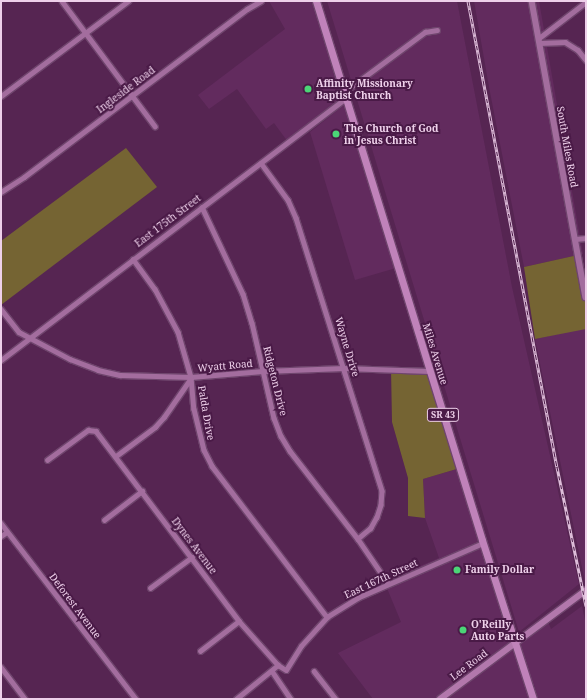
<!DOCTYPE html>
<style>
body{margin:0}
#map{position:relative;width:587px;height:700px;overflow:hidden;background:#562552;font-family:"Noto Serif",serif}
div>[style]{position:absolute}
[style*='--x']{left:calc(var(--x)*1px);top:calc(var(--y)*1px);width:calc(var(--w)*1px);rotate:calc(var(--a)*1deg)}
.built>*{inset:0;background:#622b5e}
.green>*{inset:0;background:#756433}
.roads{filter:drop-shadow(1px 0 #6f456d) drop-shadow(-1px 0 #6f456d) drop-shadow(0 1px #6f456d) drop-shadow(0 -1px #6f456d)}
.minor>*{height:4.5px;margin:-2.25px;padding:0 2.25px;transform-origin:2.25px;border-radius:2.25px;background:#a36d9e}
.tertiary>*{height:5.5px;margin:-2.75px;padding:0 2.75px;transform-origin:2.75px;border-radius:2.75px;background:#a36d9e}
.secondary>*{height:6px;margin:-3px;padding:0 3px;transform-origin:3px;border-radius:3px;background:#b278ac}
.primary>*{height:7px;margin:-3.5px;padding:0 3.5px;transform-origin:3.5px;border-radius:3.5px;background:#c082ba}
.rail>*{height:3px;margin-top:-1.5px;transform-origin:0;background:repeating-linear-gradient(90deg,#4a1a47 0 4.5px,#ddbdd9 0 9px);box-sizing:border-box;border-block:1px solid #ddbdd9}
.dots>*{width:11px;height:11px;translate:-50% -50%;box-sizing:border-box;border:2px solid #4a1a47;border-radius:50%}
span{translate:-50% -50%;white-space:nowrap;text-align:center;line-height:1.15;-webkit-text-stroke:4px #4a1a47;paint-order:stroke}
.shield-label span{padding:1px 3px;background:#4a1a47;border:1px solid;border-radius:3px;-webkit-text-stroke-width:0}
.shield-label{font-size:9px;color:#eed0ea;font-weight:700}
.poi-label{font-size:10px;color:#eed0ea;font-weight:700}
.left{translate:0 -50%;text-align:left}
.street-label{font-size:10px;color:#eed0ea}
.frame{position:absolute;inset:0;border:2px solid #eed0ea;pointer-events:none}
</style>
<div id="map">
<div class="built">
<i style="clip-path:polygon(269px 1px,316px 1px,346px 98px,288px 142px,274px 123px,266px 129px,237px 89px,209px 109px,198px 95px,285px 29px)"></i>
<i style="clip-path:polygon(327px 1px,457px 1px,512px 287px,579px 584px,519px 632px)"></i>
<i style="clip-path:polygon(474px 1px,539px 1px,583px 254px,524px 267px,489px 87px)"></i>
<i style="clip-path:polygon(344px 105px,396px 268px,355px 280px,310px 132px)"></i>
<i style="clip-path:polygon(586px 328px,586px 581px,585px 582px,535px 339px)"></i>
<i style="clip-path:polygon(460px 468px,515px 642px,547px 619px,551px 629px,582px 606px,586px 625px,586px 699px,538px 699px,534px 685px,530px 689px,533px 699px,373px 699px,338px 653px,401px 622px,384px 581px,439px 558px,425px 518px,423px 479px)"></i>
</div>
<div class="green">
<i style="clip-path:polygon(126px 148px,157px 187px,1px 305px,1px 241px)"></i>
<i style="clip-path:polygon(578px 255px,586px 297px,586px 329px,535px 339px,524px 267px)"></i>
<i style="clip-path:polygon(391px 369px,429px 371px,460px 468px,423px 479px,425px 518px,408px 516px,408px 478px,392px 422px)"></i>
</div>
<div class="roads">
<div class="minor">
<i style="--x:62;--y:1;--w:156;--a:53.4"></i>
<i style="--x:539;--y:38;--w:59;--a:-37.5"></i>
<i style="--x:539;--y:43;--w:26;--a:-2"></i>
<i style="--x:565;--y:42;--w:15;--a:32"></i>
<i style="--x:578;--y:50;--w:13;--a:51"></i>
<i style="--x:344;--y:92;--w:101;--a:-36.5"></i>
<i style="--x:425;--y:32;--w:12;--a:-9"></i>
<i style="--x:1;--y:96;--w:159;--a:-36.8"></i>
<i style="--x:261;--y:163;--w:46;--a:53.9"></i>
<i style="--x:288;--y:200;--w:20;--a:66"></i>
<i style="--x:296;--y:218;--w:286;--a:72.5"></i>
<i style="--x:382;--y:491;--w:14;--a:94"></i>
<i style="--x:381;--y:505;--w:13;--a:108"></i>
<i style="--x:377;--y:517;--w:13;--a:119"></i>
<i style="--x:371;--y:528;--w:17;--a:140"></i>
<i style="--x:1;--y:192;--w:27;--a:-33"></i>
<i style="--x:24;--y:177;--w:279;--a:-37"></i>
<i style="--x:247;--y:9;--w:16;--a:-30"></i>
<i style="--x:202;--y:207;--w:96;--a:64.8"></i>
<i style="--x:243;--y:294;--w:30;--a:73"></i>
<i style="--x:252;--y:323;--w:98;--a:77"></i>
<i style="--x:274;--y:418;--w:19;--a:69"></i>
<i style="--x:281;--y:436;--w:17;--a:59"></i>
<i style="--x:290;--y:451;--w:111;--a:52.3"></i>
<i style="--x:358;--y:539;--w:53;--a:55.7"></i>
<i style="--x:575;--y:239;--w:11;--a:-5"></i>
<i style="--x:133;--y:259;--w:37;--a:54"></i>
<i style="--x:155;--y:289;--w:49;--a:61.9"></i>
<i style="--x:178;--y:332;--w:47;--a:73.9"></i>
<i style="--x:191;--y:377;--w:32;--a:85"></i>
<i style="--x:194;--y:409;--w:42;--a:76.3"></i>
<i style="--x:204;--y:450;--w:18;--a:63"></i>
<i style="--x:212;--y:466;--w:190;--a:52.7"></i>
<i style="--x:1;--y:309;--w:29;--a:52"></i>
<i style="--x:19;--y:332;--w:58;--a:27.9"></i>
<i style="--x:70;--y:359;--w:30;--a:21"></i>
<i style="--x:98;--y:370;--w:23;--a:13"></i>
<i style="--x:120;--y:375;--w:71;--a:1.6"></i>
<i style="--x:191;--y:377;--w:72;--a:-4.8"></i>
<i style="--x:263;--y:371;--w:81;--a:-2.1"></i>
<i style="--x:344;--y:368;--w:85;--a:2"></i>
<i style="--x:1;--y:360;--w:433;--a:-37.2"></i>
<i style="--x:116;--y:456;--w:49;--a:-36.6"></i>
<i style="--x:155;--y:427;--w:13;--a:-48"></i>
<i style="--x:164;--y:417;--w:47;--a:-55.3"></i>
<i style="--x:47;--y:460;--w:51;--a:-36.2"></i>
<i style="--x:88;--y:430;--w:8;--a:7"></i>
<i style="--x:96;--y:431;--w:238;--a:53"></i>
<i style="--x:239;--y:621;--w:59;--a:48.4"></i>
<i style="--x:278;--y:665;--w:9;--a:32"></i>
<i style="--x:286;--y:670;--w:28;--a:-58"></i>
<i style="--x:301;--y:646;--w:39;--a:-48"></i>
<i style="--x:327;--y:617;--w:36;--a:-32"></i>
<i style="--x:357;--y:598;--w:137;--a:-23.6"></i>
<i style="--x:104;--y:520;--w:48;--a:-37.3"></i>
<i style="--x:1;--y:523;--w:222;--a:52.5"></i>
<i style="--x:1;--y:536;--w:7;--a:-34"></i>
<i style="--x:150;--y:588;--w:52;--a:-36.4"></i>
<i style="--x:200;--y:651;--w:49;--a:-37.6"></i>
<i style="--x:1;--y:667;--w:40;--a:53"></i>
<i style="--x:272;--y:671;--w:34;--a:56"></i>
<i style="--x:314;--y:671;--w:36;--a:52"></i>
<i style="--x:236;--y:699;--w:54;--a:-39"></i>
</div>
<div class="tertiary">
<i style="--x:532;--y:1;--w:301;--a:79.7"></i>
</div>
<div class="secondary">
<i style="--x:440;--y:699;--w:182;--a:-36.7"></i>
</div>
<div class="primary">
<i style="--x:316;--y:1;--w:564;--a:72.88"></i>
<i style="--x:482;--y:540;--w:167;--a:72.2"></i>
</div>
</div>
<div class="rail">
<i style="--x:468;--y:1;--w:474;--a:79.2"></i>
<i style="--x:557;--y:467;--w:142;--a:78.2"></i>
</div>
<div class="dots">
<i style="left:308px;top:89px;background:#4bd677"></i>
<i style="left:336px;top:134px;background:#4bd677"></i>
<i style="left:457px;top:570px;background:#4bd677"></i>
<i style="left:463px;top:630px;background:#4bd677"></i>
</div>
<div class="shield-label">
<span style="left:443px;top:415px">SR 43</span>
</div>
<div class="poi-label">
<span class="left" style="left:316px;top:89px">Affinity Missionary<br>Baptist Church</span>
<span class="left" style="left:344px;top:134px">The Church of God<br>in Jesus Christ</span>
<span class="left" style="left:465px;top:570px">Family Dollar</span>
<span class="left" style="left:471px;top:630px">O'Reilly<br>Auto Parts</span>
</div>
<div class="street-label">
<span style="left:126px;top:90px;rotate:-37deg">Ingleside Road</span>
<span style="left:567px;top:147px;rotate:80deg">South Miles Road</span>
<span style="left:168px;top:221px;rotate:-37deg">East 175th Street</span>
<span style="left:347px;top:347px;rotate:73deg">Wayne Drive</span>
<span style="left:435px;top:354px;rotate:73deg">Miles Avenue</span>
<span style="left:225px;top:366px;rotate:-5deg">Wyatt Road</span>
<span style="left:275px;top:381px;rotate:76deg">Ridgeton Drive</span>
<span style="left:206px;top:413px;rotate:80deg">Palda Drive</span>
<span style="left:194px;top:546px;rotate:53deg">Dynes Avenue</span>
<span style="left:381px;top:579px;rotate:-25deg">East 167th Street</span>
<span style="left:75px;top:606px;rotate:53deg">Deforest Avenue</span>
<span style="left:469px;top:665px;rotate:-37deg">Lee Road</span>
</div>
<div class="frame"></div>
</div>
